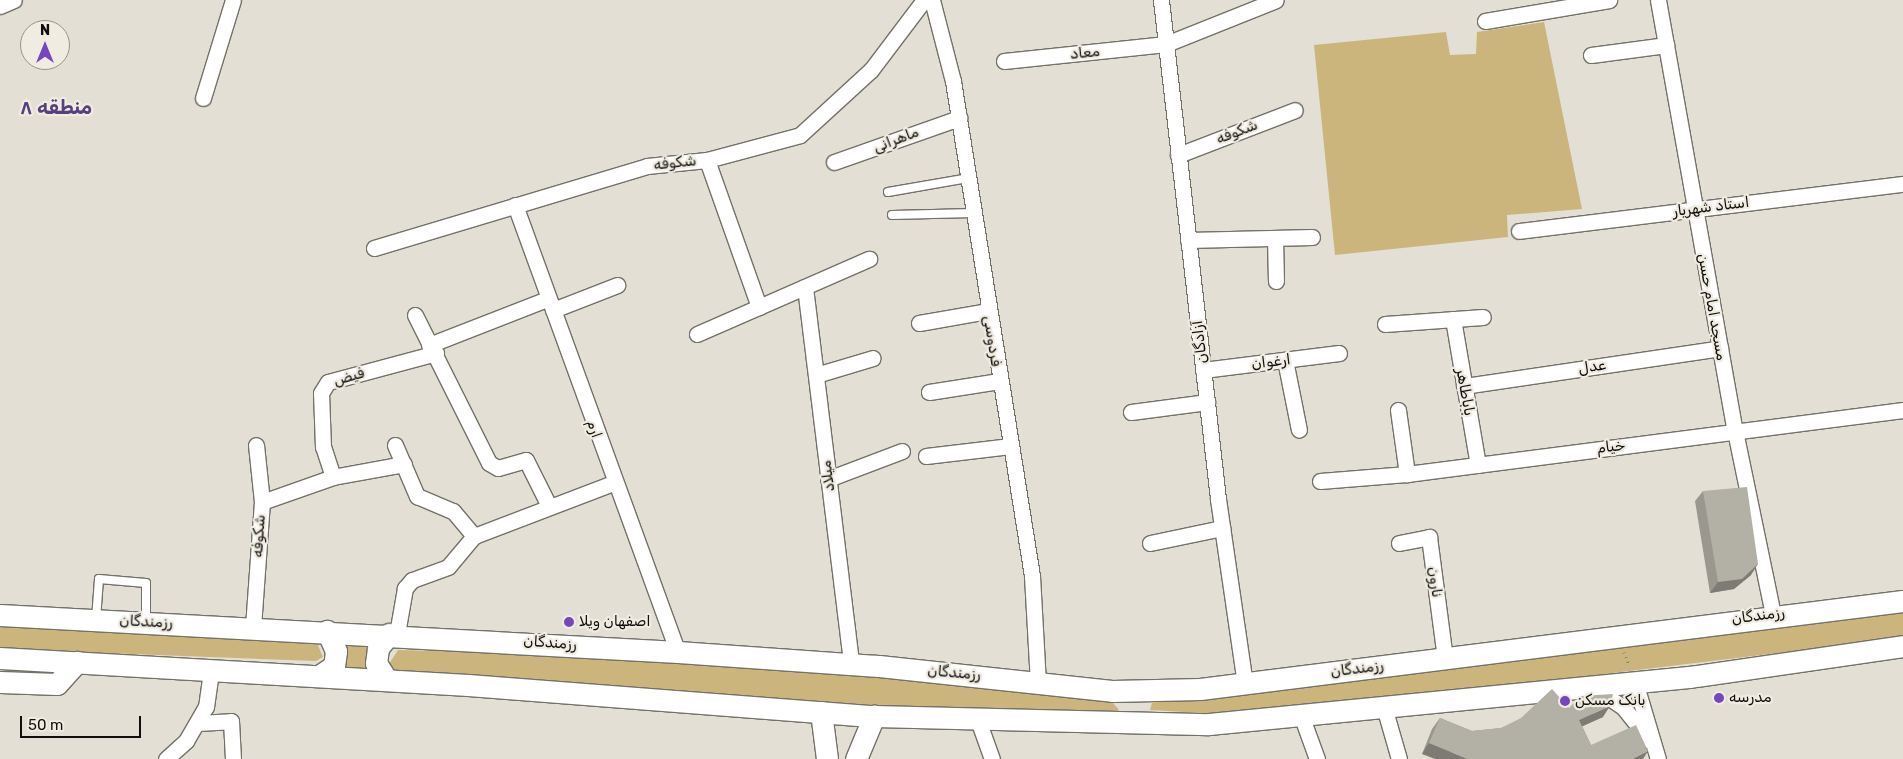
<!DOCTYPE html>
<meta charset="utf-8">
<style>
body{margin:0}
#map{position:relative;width:1903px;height:759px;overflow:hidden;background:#e3dfd5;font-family:Rubik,"Noto Naskh Arabic",sans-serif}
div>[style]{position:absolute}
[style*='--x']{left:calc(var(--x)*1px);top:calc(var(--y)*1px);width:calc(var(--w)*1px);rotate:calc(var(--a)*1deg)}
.green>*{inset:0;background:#ccb57d}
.path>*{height:3px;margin-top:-1.5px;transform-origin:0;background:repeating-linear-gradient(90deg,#8b8982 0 1px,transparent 0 5px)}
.roads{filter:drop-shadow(1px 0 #747168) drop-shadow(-1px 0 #747168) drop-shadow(0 1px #747168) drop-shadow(0 -1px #747168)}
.lane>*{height:8px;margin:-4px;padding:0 4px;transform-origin:4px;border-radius:4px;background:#fff}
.street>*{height:15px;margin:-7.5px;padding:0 7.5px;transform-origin:7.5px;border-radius:7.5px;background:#fff}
.secondary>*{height:21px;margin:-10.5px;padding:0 10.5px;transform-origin:10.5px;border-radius:10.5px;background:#fff}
.wall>*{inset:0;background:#9a978f}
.shaded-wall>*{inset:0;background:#7d7b74}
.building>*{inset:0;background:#b3b0a6}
.dots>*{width:14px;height:14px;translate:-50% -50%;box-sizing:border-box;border:2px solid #f0ece2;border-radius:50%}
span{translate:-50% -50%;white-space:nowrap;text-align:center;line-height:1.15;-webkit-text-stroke:4.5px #f0ece2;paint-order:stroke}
.street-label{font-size:15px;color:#100f0c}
.poi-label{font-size:15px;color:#100f0c}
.left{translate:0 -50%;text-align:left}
.district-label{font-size:20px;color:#56417e;font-weight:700}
.north{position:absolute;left:20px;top:20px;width:50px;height:50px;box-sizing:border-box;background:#f0ece2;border:1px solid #96948c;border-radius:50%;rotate:0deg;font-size:14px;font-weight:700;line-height:20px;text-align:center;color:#100f0c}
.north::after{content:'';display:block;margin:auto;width:18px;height:22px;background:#7646be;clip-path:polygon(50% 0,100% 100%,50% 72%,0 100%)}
.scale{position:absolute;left:20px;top:716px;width:121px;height:22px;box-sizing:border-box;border:2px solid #100f0c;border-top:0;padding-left:6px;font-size:15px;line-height:18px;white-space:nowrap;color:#100f0c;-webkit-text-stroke:4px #f0ece2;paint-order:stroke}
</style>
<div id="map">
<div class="green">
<i style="clip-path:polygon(1544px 22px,1582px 209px,1507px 215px,1508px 237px,1335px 255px,1314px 45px,1446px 32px,1450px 55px,1476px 54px,1477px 32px)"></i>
<i style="clip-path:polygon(1903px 612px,1903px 638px,1382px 701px,1219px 714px,1150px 710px,1152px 703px,1168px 700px)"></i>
<i style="clip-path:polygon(0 625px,316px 641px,323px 657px,316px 661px,0 649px)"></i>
<i style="clip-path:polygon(342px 640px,378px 641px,377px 673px,336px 671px)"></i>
<i style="clip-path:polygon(398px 650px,561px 654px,773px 668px,1010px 688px,1113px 703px,1119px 710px,1114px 714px,911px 708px,395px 670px,389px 664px)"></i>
</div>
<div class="path">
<i style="--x:1624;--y:652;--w:14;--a:69"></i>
</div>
<div class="roads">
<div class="lane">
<i style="--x:888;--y:192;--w:81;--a:-9.9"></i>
<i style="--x:892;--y:215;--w:81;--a:-1.4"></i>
<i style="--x:96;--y:619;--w:40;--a:-85.7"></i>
<i style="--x:99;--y:579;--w:47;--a:4.9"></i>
<i style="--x:146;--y:583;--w:38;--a:90"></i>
</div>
<div class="street">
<i style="--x:932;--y:0;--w:84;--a:75.5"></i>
<i style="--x:953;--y:81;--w:501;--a:80.93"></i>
<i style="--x:1032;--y:576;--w:108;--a:86.8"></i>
<i style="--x:1161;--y:0;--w:502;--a:83.48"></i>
<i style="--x:1218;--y:499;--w:186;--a:81.7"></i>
<i style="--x:1658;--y:0;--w:438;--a:79.9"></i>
<i style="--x:1735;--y:431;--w:187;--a:78.3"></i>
<i style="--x:0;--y:6;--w:15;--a:-23"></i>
<i style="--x:1485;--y:21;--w:126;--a:-9.6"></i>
<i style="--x:1591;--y:55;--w:76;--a:-7.6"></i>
<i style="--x:1004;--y:61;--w:163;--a:-6"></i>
<i style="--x:1166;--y:44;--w:118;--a:-21.8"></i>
<i style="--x:203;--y:98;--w:102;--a:-73"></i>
<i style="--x:1178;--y:155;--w:125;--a:-21"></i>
<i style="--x:707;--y:160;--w:156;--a:70.5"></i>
<i style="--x:834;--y:162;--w:133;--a:-19.4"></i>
<i style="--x:515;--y:205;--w:476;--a:70"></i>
<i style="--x:1519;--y:231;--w:387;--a:-7"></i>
<i style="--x:1275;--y:238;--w:43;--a:88.7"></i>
<i style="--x:1188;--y:240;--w:124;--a:-1.4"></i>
<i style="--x:374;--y:248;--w:285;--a:-16.7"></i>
<i style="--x:647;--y:166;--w:60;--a:-5.7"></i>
<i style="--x:707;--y:160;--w:96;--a:-15"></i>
<i style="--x:800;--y:135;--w:96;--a:-42.5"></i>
<i style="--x:871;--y:70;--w:88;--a:-52.9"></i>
<i style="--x:805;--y:287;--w:380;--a:83"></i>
<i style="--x:553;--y:310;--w:69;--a:-21.3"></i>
<i style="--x:415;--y:315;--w:165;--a:63.4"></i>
<i style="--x:489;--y:463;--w:10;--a:29"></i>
<i style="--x:498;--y:468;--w:29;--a:-16"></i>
<i style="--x:526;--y:460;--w:49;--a:63.4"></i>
<i style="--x:1453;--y:319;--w:148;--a:80.3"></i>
<i style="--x:919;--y:323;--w:69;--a:-10"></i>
<i style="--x:1385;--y:324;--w:98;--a:-4.1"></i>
<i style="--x:697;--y:334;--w:188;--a:-23.6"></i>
<i style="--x:429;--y:345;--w:127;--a:-21.3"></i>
<i style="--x:1285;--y:360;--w:71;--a:78.7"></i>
<i style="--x:1203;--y:370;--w:137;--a:-7.1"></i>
<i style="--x:816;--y:375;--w:59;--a:-16.6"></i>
<i style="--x:1464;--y:386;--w:259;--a:-8.4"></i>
<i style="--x:929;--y:392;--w:71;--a:-8.9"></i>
<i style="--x:1398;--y:410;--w:65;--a:82"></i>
<i style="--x:1131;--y:412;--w:77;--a:-7.5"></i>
<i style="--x:395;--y:445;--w:56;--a:66.7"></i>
<i style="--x:417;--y:496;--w:39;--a:23"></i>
<i style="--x:453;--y:511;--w:33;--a:50"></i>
<i style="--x:474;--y:536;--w:40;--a:130"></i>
<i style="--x:448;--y:567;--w:38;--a:160"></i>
<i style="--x:412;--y:580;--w:11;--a:131"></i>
<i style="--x:405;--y:588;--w:47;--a:99.9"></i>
<i style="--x:926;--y:456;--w:85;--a:-6.8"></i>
<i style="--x:404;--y:464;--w:72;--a:169.6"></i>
<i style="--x:333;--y:477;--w:32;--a:-108"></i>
<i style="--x:323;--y:447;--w:54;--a:-92.1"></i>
<i style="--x:321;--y:393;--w:13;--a:-58"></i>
<i style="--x:328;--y:382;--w:112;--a:-15"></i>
<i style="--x:828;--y:479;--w:79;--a:-20.7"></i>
<i style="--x:1320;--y:481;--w:87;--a:-4.6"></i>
<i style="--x:1407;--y:474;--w:500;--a:-7.35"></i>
<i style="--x:262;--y:502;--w:75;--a:-19.4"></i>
<i style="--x:474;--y:536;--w:149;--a:-20.9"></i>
<i style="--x:1150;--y:543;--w:74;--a:-11.8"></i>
<i style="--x:1399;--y:543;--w:31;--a:-11"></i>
<i style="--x:1429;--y:537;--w:122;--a:82.5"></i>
<i style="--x:253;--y:627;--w:125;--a:-85.9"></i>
<i style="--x:262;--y:502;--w:57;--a:-96"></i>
<i style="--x:1635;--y:682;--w:80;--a:73.4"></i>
<i style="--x:1596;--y:689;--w:32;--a:34"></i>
<i style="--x:1623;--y:707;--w:43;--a:51.5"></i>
<i style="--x:1384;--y:707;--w:54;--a:73.9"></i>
<i style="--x:1301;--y:715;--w:47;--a:70"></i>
<i style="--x:978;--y:720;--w:41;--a:70.3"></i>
<i style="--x:197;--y:723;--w:34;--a:-3"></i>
<i style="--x:231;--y:721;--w:38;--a:87"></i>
<i style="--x:166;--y:759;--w:27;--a:-42"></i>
<i style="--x:186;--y:741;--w:39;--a:-60"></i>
<i style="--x:206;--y:707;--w:37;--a:-82"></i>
</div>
<div class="secondary">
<i style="--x:0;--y:615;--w:679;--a:3.12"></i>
<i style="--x:678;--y:652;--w:201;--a:4"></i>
<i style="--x:879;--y:666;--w:234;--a:6.1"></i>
<i style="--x:1112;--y:691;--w:88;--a:-1.3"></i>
<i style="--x:1200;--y:689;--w:708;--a:-7.14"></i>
<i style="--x:0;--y:658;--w:469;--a:3.3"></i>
<i style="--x:468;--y:685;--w:407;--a:4.4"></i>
<i style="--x:874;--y:716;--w:335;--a:1.4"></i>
<i style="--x:1209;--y:724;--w:482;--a:-5.6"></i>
<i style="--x:1689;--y:677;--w:216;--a:-8.2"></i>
<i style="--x:319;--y:676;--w:18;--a:-34"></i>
<i style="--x:334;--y:666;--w:15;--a:-82"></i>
<i style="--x:336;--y:651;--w:22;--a:-114"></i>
<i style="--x:387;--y:680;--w:20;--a:-123"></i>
<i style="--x:376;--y:663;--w:15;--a:-82"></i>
<i style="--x:378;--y:648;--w:18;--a:-52"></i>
<i style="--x:0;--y:682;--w:57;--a:2"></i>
<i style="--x:57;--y:684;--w:30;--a:-48"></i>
<i style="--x:821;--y:712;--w:47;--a:82.7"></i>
<i style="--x:856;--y:759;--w:47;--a:-67.3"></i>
</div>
</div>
<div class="wall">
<i style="clip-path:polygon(1703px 491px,1751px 575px,1734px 589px,1710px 593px,1695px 501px)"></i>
<i style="clip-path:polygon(1569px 708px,1603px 717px,1582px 726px,1591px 745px,1422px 754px,1432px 729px,1440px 718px,1472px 731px,1501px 728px)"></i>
</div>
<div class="shaded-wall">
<i style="clip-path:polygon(1758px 564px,1751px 575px,1734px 589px,1710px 593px,1718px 582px)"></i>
<i style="clip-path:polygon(1610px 706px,1603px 717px,1572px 731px,1579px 720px)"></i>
<i style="clip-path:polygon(1429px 743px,1468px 759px,1435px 759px,1422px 754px)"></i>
<i style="clip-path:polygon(1648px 751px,1643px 759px,1632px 759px)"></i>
</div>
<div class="building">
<i style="clip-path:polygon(1747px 487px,1758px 564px,1742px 579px,1718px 582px,1703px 491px)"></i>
<i style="clip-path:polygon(1552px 689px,1569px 708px,1581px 696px,1613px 694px,1610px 706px,1579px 720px,1591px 745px,1636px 725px,1648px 751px,1632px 759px,1468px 759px,1429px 743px,1440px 718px,1472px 731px,1501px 728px,1521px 718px)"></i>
</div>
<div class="dots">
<i style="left:569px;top:622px;background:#7646be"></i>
<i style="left:1719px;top:698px;background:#7646be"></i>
<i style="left:1565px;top:701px;background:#7646be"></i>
</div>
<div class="street-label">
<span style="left:1085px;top:53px;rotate:-6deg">معاد</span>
<span style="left:1237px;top:132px;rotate:-21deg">شکوفه</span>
<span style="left:896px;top:140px;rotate:-21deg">ماهرانی</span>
<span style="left:675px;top:163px;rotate:-6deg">شکوفه</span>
<span style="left:1711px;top:207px;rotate:-7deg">استاد شهریار</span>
<span style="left:1712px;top:307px;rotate:80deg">مسجد امام حسن</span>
<span style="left:992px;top:341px;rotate:81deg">فردوسی</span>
<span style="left:1200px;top:342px;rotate:-97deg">آزادگان</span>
<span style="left:1271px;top:362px;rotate:-7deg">ارغوان</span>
<span style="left:1592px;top:367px;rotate:-9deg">عدل</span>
<span style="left:349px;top:377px;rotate:-16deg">فیض</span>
<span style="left:1465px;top:392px;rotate:80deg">باباطاهر</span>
<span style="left:594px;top:429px;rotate:71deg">ارم</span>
<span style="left:1611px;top:447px;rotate:-7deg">خیام</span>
<span style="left:828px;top:476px;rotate:-97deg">میلاد</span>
<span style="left:259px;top:536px;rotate:-86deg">شکوفه</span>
<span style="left:1435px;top:582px;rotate:83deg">نارون</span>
<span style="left:1758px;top:616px;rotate:-8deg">رزمندگان</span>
<span style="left:146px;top:622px;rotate:3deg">رزمندگان</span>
<span style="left:550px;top:643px;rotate:4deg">رزمندگان</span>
<span style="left:1357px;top:669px;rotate:-7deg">رزمندگان</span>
<span style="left:954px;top:673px;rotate:5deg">رزمندگان</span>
</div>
<div class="poi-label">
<span class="left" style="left:579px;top:622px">اصفهان ویلا</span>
<span class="left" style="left:1729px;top:698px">مدرسه</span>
<span class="left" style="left:1575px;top:701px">بانک مسکن</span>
</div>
<div class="district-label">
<span style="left:56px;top:107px">منطقه ۸</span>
</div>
<div class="north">N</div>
<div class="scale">50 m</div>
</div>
